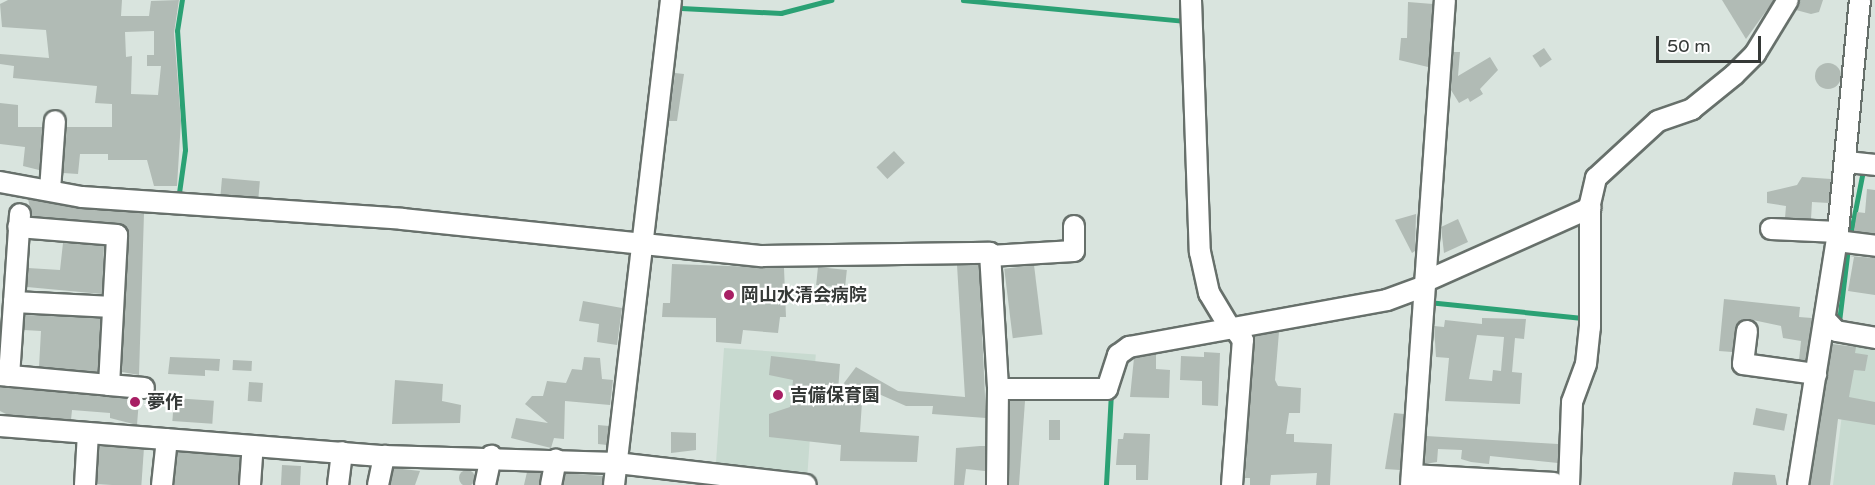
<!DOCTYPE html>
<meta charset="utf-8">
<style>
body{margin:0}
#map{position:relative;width:1875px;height:485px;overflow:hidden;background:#d9e4de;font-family:"Varela Round","Noto Sans JP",sans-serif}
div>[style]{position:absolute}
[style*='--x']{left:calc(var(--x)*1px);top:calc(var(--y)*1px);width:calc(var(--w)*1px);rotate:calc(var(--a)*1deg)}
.built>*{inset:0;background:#c8dad0;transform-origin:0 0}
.stream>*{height:4.5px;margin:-2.25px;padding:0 2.25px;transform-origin:2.25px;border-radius:2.25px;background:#2ba174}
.building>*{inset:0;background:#b1bbb5;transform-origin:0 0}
.round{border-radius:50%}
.roads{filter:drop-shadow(2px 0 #67706b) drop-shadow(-2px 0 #67706b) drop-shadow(0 2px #67706b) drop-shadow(0 -2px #67706b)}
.minor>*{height:20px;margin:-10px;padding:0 10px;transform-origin:10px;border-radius:10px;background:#fff}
.dots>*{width:16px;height:16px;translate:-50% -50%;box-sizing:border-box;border:3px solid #fff;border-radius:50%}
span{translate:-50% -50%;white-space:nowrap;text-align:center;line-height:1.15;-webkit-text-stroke:4.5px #fff;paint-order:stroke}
.poi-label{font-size:18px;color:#353937;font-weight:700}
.left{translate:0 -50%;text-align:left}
.scale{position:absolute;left:1656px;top:36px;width:105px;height:27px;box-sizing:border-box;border:3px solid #353937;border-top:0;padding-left:8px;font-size:18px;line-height:21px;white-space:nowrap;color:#353937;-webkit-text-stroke:4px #fff;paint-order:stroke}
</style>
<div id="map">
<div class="built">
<i style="clip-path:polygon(1852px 337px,1875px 341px,1875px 485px,1833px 485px)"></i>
<i style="left:724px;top:348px;width:92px;height:118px;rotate:4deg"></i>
</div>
<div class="stream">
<i style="--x:963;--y:0;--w:224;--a:5.4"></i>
<i style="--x:681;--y:8;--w:100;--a:2.9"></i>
<i style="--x:781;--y:13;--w:52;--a:-14.6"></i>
<i style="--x:178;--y:200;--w:50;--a:-82"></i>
<i style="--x:185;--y:150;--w:119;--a:-93.8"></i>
<i style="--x:177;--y:31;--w:31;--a:-81"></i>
<i style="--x:1850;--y:237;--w:67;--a:-78.9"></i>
<i style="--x:1428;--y:302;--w:155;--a:5.9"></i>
<i style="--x:1839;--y:322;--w:75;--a:-83.1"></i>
<i style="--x:1106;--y:485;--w:93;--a:-86.9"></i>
</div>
<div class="building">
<i style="clip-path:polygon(evenodd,8px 0,122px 0,121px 16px,149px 16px,151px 1px,179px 0,174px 33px,181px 121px,177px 186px,154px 186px,147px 160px,108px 160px,108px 154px,80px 154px,78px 174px,63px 173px,67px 127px,112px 127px,112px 104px,95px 103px,97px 86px,13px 78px,14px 66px,0 64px,0 54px,49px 58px,46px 30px,2px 27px,0 4px,8px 0,154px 31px,154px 55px,147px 55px,147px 66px,161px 66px,158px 95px,131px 94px,132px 56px,126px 57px,125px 32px,154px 31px)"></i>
<i style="clip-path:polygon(1722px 0,1774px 0,1746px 39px)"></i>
<i style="clip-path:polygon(1800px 0,1823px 0,1819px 12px,1811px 14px,1796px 10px)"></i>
<i style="clip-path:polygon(1408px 2px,1433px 4px,1428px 67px,1399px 60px,1401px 38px,1407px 38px)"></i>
<i style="left:1544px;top:48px;width:14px;height:14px;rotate:56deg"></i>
<i style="clip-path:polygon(1453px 52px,1460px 52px,1458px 76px,1490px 57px,1498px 70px,1480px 89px,1483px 94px,1470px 102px,1468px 98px,1459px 103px,1451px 90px)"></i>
<i class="round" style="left:1815px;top:63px;width:26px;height:26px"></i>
<i style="clip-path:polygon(675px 73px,684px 74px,677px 121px,669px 121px)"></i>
<i style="clip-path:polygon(0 103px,18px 105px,18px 127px,43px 127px,39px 170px,23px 166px,25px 147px,0 144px)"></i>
<i style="left:894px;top:151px;width:16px;height:24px;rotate:47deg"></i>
<i style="clip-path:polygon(1802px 177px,1831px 179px,1829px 203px,1812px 202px,1811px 219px,1785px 218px,1786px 206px,1767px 203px,1767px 192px,1797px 185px)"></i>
<i style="left:222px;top:178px;width:38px;height:17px;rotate:5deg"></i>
<i style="clip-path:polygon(1867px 189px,1875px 190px,1875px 234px,1854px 231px,1857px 212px,1865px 213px)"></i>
<i style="clip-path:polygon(28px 199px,144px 213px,139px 375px,122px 372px,127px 229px,118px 223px,32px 216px)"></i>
<i style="clip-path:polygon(1416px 214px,1415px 251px,1412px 253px,1395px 220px)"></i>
<i style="clip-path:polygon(1458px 219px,1468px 242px,1444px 253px,1441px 227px)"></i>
<i style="clip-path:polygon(63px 243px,104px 246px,102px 294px,27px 287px,28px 268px,60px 270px)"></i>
<i style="clip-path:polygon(1849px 256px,1875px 258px,1875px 295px,1848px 291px,1854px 257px)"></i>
<i style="clip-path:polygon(672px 264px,784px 268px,786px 317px,780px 317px,778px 333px,743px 330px,741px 344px,716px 342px,716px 318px,662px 317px,663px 303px,670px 303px)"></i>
<i style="clip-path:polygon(957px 265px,979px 265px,986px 418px,932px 414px,933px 406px,906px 406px,863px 387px,860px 432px,919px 436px,917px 462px,840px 461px,841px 445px,769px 437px,769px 414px,790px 407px,793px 380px,769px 375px,771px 356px,840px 364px,838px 391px,856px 367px,898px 391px,965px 397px)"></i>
<i style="left:1034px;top:265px;width:70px;height:30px;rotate:83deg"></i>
<i style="left:818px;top:267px;width:29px;height:18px;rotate:6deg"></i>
<i style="clip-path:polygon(1724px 299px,1800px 307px,1799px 317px,1812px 318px,1806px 360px,1799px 360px,1801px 341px,1783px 338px,1781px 326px,1748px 319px,1737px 324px,1732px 352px,1719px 351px)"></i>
<i style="clip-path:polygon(583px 301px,622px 308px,617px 345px,597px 342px,599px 324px,579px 321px)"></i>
<i style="clip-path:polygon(25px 315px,101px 318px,98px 372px,39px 367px,41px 331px,24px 330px)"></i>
<i style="clip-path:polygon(evenodd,1482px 318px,1526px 319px,1524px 339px,1515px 338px,1512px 372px,1522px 373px,1520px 404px,1445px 401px,1449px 358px,1436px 357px,1434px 326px,1444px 327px,1445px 320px,1482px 324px,1482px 318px,1477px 335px,1504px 337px,1501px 371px,1493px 370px,1492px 381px,1469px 379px,1477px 335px)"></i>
<i style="clip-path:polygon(1279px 332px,1275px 380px,1278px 386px,1301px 388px,1300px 413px,1289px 413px,1286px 434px,1294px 434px,1294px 442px,1332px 444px,1330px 485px,1316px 485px,1317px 473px,1271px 475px,1270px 485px,1250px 485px,1250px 478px,1245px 478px,1254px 336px)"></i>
<i style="clip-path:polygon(1832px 344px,1856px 347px,1855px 353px,1868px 355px,1865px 371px,1854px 370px,1849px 397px,1875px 402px,1875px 425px,1838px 419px,1830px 485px,1810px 485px)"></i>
<i style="clip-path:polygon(1204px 352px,1220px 353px,1218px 406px,1202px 405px,1202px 381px,1180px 380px,1181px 356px,1204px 357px)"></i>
<i style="clip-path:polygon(1156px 354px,1156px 369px,1170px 370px,1169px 398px,1130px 397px,1134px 358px)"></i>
<i style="clip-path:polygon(170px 357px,220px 359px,219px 371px,205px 370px,205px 376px,168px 374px)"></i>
<i style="clip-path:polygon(584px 357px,600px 358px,602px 379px,613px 380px,610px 405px,565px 401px,564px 439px,554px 438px,551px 448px,511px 438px,516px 418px,548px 423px,525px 404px,532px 396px,543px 396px,547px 381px,566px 383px,572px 369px,582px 370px)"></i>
<i style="left:233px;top:360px;width:19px;height:10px;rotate:3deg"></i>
<i style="clip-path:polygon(395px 380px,443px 384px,442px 401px,461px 405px,460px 423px,392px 424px)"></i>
<i style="left:249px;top:382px;width:14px;height:19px;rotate:4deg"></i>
<i style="clip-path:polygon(0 387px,139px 400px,137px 425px,110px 418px,110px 413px,72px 410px,71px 420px,8px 415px,0 411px)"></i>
<i style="left:174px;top:398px;width:40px;height:23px;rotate:4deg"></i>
<i style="clip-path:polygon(1010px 401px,1025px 401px,1019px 485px,1009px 485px)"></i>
<i style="left:1756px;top:408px;width:32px;height:17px;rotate:11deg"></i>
<i style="clip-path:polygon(1394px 413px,1404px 414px,1400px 470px,1385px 469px)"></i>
<i style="left:1049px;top:420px;width:11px;height:20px"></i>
<i style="clip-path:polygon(598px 425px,609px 426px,607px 445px,598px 444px)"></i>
<i style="clip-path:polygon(671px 432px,696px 433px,696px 450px,671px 453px)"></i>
<i style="clip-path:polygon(1124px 433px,1150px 434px,1148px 480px,1136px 480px,1136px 465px,1116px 465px,1118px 439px,1123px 439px)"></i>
<i style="clip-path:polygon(1426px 436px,1558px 444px,1558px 463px,1490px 456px,1489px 464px,1471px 462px,1461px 459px,1462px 450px,1438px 449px,1437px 462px,1425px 464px)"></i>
<i style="left:99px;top:446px;width:45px;height:38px;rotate:4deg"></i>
<i style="clip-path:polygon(980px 446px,985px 446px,985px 471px,966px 469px,964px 485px,954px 485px,956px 448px)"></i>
<i style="clip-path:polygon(178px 452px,240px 457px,238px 485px,174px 485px)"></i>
<i style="left:282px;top:465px;width:19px;height:20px;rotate:3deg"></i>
<i style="clip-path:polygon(394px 468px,420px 471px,415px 485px,390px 485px)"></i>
<i class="round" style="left:459px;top:470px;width:16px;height:16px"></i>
<i style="clip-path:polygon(527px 472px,541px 473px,539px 485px,524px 485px)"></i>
<i style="clip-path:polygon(1734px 472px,1775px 475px,1777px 485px,1732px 485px)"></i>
<i style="clip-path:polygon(565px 473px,603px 476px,602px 485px,563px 485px)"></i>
</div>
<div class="roads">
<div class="minor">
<i style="--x:1191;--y:0;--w:252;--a:88"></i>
<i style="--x:1200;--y:252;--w:42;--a:77.6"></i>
<i style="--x:1209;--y:293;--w:39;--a:59"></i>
<i style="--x:1847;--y:162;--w:28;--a:6"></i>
<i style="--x:0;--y:182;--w:83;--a:10.4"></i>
<i style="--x:82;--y:197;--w:321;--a:3.9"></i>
<i style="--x:402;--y:219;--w:362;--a:5.9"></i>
<i style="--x:762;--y:256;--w:228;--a:-0.8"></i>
<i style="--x:990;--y:253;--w:136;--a:86.6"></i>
<i style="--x:998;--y:389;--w:96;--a:90.6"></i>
<i style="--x:50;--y:190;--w:69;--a:-85.9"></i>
<i style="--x:1771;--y:229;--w:67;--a:2.6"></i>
<i style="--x:1837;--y:241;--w:38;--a:7"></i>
<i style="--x:990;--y:256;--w:84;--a:-3.4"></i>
<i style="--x:1074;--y:251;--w:25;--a:-90"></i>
<i style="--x:1426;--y:281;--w:180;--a:-24"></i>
<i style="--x:14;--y:302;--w:99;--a:2.9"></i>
<i style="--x:1825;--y:319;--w:16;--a:47"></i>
<i style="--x:1836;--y:331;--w:40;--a:10"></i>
<i style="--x:1747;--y:331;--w:33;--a:97"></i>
<i style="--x:1743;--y:364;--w:74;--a:7.8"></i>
<i style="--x:0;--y:375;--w:109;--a:5.2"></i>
<i style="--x:109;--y:385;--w:150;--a:-86.9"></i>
<i style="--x:117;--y:235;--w:99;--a:-175.4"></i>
<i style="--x:9;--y:376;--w:162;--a:-86.1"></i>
<i style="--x:109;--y:385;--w:35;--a:5"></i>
<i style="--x:998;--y:389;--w:109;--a:0"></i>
<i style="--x:1107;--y:389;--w:36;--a:-72"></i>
<i style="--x:1118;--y:355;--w:14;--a:-36"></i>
<i style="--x:1129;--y:347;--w:262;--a:-10.3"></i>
<i style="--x:1387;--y:300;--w:40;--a:-20.2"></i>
<i style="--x:0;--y:426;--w:385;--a:4.5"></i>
<i style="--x:384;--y:456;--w:233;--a:1.7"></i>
<i style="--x:617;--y:463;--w:190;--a:6.6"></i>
<i style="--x:1412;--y:475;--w:142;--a:3.2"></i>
<i style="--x:85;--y:485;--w:52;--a:-86.7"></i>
<i style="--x:162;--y:485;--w:46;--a:-83.8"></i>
<i style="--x:250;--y:485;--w:39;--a:-86"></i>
<i style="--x:338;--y:485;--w:33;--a:-83"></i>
<i style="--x:378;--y:485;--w:30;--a:-78"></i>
<i style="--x:485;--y:485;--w:30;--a:-78"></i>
<i style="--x:551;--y:485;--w:26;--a:-79"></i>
<i style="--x:614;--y:485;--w:488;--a:-83.3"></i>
<i style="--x:1232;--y:485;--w:145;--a:-85.7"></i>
<i style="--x:1243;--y:340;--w:15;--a:-127"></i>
<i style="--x:1411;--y:485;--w:486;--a:-86"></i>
<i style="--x:1569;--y:485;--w:83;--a:-87.9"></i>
<i style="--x:1572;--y:402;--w:40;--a:-69.8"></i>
<i style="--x:1586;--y:364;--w:37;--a:-84"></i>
<i style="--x:1590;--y:327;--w:123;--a:-90"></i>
<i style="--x:1590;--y:204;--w:27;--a:-77"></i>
<i style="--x:1596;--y:178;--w:84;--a:-42.6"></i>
<i style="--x:1658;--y:121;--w:36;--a:-19"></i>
<i style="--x:1692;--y:109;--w:54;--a:-39"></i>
<i style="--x:1734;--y:75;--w:30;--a:-45"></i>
<i style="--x:1755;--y:54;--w:63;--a:-58.6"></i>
<i style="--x:1798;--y:485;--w:256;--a:-81"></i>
<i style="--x:1838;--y:232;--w:233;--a:-84.6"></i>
</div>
</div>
<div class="dots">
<i style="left:729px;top:295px;background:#a81f64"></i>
<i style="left:778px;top:395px;background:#a81f64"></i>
<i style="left:135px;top:402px;background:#a81f64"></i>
</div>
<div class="poi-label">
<span class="left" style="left:741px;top:295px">岡山水清会病院</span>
<span class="left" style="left:790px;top:395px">吉備保育園</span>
<span class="left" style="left:147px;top:402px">夢作</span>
</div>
<div class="scale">50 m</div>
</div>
